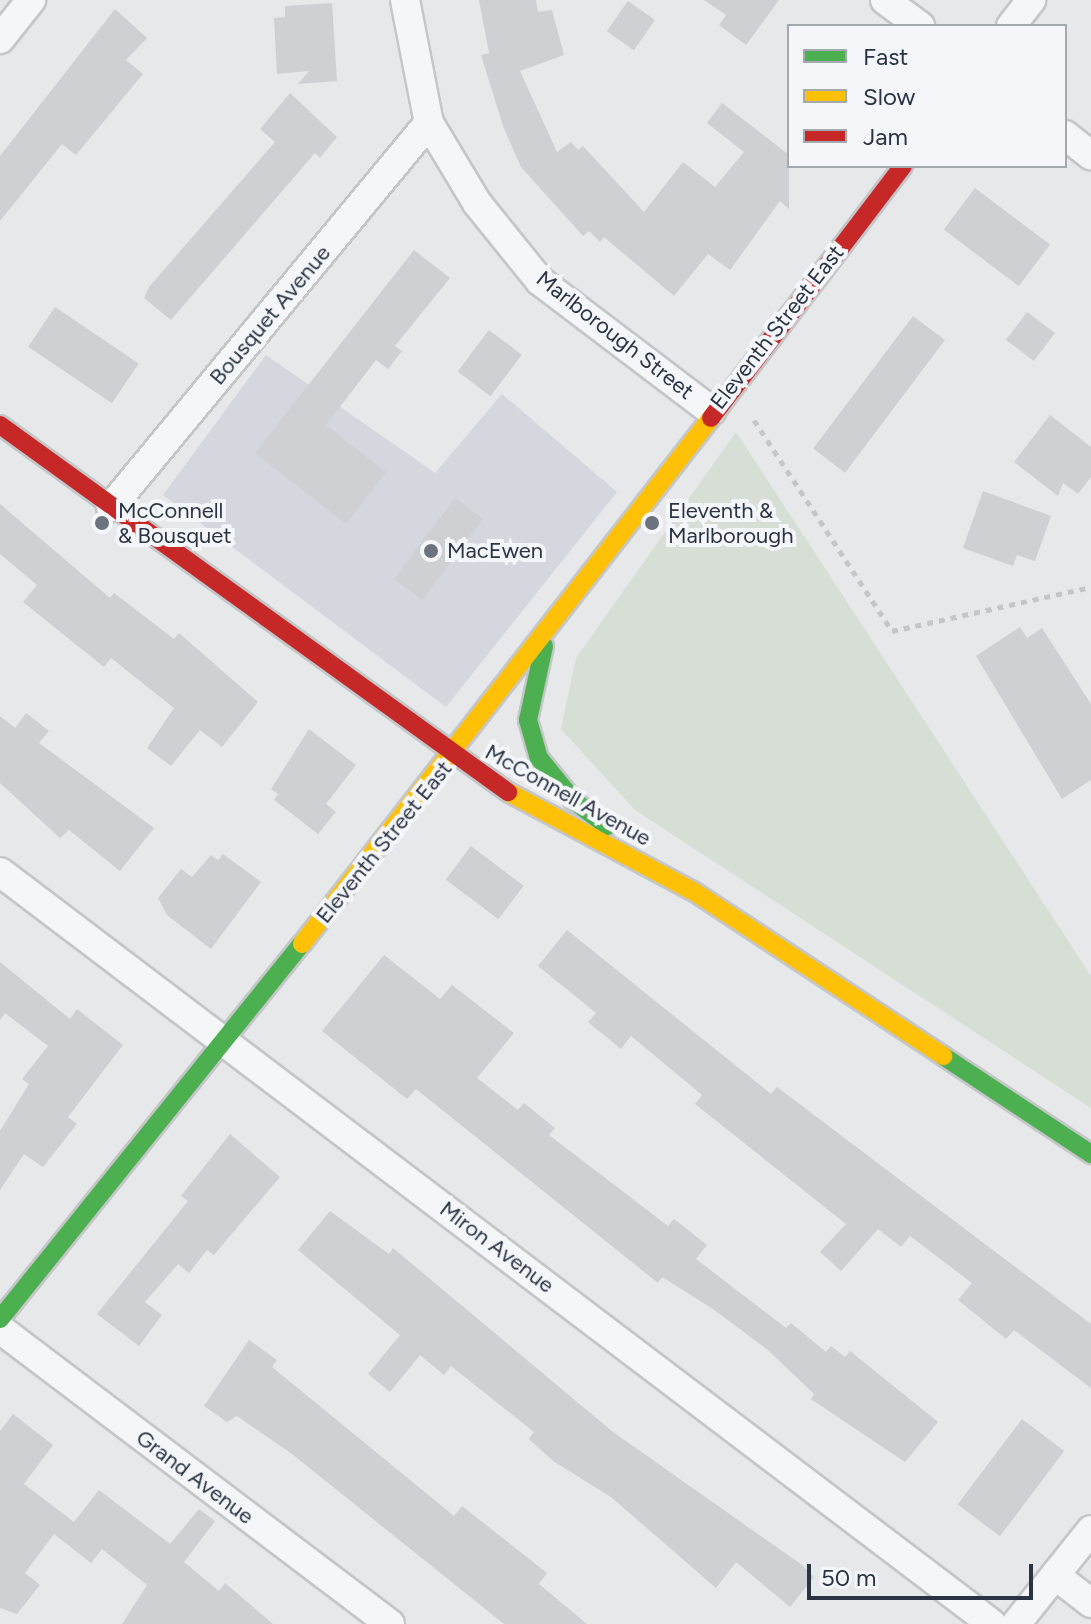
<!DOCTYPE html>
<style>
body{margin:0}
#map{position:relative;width:1091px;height:1624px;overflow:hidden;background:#e6e8ea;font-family:Figtree,sans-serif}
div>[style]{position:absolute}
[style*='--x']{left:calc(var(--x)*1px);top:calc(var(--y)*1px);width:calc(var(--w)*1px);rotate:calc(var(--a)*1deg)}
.built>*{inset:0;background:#d4d7dd}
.green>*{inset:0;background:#d6ded6}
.building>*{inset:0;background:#ced0d3;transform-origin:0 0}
.path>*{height:5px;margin-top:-2.5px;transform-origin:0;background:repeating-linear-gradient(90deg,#c5c6ca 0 6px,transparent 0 12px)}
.roads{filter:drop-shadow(2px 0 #c4c6c8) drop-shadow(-2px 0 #c4c6c8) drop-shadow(0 2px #c4c6c8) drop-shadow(0 -2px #c4c6c8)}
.street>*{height:28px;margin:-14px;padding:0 14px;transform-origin:14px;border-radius:14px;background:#f5f6f7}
.fast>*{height:18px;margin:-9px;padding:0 9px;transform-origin:9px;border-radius:9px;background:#4caf50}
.slow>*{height:18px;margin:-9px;padding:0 9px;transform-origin:9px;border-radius:9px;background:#ffc107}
.jam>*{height:18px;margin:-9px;padding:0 9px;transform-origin:9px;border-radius:9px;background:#c62828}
.dots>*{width:22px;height:22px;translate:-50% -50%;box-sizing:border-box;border:4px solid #f4f6f9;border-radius:50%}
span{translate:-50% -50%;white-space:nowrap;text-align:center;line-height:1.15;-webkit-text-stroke:8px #f4f6f9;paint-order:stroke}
.street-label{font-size:22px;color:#2b3445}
.poi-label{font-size:22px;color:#2b3445}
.left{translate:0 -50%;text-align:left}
.legend{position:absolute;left:787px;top:24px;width:280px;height:144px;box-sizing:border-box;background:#f4f6f9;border:2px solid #a4a8b1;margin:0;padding:10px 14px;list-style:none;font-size:24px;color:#2b3445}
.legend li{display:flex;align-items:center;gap:16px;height:40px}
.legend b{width:40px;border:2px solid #a4a8b1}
.scale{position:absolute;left:807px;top:1564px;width:226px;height:36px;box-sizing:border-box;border:4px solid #2b3445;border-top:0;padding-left:10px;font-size:24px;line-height:28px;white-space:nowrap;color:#2b3445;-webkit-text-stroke:6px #f4f6f9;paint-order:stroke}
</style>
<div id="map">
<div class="built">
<i style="clip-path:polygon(266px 355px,435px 473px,502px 394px,617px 492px,446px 707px,163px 495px)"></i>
</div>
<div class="green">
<i style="clip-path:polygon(736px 432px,1091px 976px,1091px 1108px,635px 810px,561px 729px,576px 658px)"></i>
</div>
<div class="building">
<i style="clip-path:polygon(479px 0,536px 0,538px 12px,552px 10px,564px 55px,520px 71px,557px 152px,571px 142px,578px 150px,583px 146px,644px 212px,683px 162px,715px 187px,744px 152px,707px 123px,722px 103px,789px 155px,789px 209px,780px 201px,730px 270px,708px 254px,674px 296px,604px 237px,600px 242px,589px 231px,583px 236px,521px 167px,503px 126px,481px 55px,489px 53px)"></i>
<i style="clip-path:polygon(704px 0,779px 0,746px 45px,719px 25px,726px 15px)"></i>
<i style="left:628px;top:1px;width:33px;height:37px;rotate:35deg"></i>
<i style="clip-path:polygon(332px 3px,337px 81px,298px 84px,309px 71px,277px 74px,274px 18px,285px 17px,285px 6px)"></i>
<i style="clip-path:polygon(115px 9px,147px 38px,126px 60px,143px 74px,76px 155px,62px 144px,0 221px,0 156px)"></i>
<i style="clip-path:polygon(290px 93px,337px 137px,320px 158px,315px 153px,171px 320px,144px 298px,149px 287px,275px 142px,260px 129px)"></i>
<i style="left:975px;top:188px;width:94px;height:52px;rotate:37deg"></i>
<i style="clip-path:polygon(414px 250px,450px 278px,395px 346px,402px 351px,388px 369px,376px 360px,326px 425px,386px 472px,346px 524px,255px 453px)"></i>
<i style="left:55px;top:307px;width:101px;height:48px;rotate:34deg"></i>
<i style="left:1027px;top:312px;width:35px;height:35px;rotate:37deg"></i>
<i style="left:913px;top:316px;width:40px;height:166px;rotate:37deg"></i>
<i style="left:489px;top:330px;width:41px;height:52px;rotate:37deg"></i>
<i style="clip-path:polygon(1050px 415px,1091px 447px,1091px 477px,1078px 494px,1063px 483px,1058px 496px,1014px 462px)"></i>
<i style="clip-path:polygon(983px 491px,1051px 516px,1035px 561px,1017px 555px,1013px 566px,963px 548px)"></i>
<i style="left:455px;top:498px;width:35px;height:101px;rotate:37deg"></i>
<i style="clip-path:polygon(0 504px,110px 598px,114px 593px,174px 639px,179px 633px,258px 702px,222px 747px,200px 730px,171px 766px,147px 748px,174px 708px,111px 658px,104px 667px,23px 602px,37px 585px,0 554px)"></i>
<i style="clip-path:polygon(1020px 627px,1027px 638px,1042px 628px,1091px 704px,1091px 780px,1062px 799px,976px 656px)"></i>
<i style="clip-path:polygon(26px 713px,49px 731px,39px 743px,154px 828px,120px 871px,69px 830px,60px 838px,0 783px,0 716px,15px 728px)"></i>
<i style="clip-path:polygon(309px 729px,356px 765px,326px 804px,336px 812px,318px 834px,274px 800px,278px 794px,271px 789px)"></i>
<i style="left:471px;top:846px;width:66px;height:42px;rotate:37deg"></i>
<i style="clip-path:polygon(223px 854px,261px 882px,211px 949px,167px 915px,158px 898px,181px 869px,192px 877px,211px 855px,218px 860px)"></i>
<i style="clip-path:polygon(567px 930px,771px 1094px,777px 1087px,1091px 1324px,1091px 1388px,1014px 1330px,1006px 1339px,958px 1300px,972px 1283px,910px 1236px,901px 1247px,878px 1229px,841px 1271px,820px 1252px,846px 1224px,695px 1104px,702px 1095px,631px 1036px,621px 1049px,588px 1022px,596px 1013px,538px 966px)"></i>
<i style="clip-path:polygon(384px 955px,440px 999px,452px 985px,514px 1033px,477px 1078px,518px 1110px,524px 1103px,555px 1128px,549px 1135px,668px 1226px,674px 1219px,707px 1245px,696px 1259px,786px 1328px,791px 1323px,826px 1352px,831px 1346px,845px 1357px,850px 1351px,938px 1422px,905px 1462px,811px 1399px,814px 1394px,768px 1350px,713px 1309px,662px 1277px,658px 1283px,416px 1089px,407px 1099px,322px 1031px)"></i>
<i style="clip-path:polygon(0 962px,70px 1019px,77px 1009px,123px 1045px,68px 1117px,77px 1124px,43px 1167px,24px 1154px,0 1190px,0 1131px,29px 1084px,22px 1079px,48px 1046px,5px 1013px,0 1020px)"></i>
<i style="clip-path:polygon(230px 1134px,280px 1177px,214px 1255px,207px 1250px,189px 1273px,178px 1264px,145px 1302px,162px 1315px,139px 1346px,97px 1314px,188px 1201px,181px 1196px)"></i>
<i style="clip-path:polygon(330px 1211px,389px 1254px,393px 1248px,613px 1432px,802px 1565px,814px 1577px,790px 1607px,736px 1562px,716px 1588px,611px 1497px,553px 1461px,529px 1439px,534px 1432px,451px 1366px,444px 1375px,420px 1355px,390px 1392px,368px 1374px,400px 1335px,298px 1250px)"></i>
<i style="clip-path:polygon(249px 1340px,277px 1360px,272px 1367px,454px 1516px,462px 1506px,547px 1573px,539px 1584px,587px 1624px,504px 1624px,292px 1454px,237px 1416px,227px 1422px,204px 1406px)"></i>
<i style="clip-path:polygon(13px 1414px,53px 1445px,24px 1484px,74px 1522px,99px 1490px,170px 1544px,199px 1509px,215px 1521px,184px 1562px,219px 1591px,225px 1583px,273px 1624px,122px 1624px,147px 1585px,102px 1549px,91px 1563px,54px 1534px,25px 1573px,40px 1585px,17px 1614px,0 1608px,0 1431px)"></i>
<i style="left:1022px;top:1419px;width:53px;height:107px;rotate:37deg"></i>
</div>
<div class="path">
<i style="--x:754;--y:420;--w:252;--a:56.8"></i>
<i style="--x:892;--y:631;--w:204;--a:-12.5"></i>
</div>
<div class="roads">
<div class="street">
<i style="--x:405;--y:0;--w:125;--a:79"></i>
<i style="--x:429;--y:123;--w:93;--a:59"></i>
<i style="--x:477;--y:203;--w:100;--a:51.1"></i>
<i style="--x:540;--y:281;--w:215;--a:37.2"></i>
<i style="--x:885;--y:0;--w:44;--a:36.6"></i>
<i style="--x:1011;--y:26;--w:33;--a:-52"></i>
<i style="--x:0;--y:39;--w:50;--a:-51.5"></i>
<i style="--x:1065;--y:135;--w:33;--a:38"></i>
<i style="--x:111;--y:507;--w:499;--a:-50.4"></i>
<i style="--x:0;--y:872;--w:1245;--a:37.16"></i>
<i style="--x:0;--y:1329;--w:489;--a:37.1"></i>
<i style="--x:1055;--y:1575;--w:46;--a:37.9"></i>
<i style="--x:1016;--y:1624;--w:120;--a:-51.4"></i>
</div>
<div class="fast">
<i style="--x:544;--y:646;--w:76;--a:102.2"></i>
<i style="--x:528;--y:720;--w:40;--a:74"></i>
<i style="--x:539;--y:758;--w:54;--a:51"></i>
<i style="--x:573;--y:800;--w:43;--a:37.4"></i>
<i style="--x:943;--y:1056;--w:178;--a:33.5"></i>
<i style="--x:0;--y:1319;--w:481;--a:-51.2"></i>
</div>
<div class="slow">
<i style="--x:508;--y:792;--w:210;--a:28.2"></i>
<i style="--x:693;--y:891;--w:300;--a:33.4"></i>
<i style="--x:302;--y:944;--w:666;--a:-52.13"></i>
</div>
<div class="jam">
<i style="--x:711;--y:418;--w:317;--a:-52.7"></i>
<i style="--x:0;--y:425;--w:627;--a:35.85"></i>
</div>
</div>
<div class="dots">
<i style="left:102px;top:523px;background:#6c737f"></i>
<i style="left:652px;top:523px;background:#6c737f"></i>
<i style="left:431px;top:551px;background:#6c737f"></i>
</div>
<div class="street-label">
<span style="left:270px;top:315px;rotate:-50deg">Bousquet Avenue</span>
<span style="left:777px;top:327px;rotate:-52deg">Eleventh Street East</span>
<span style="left:615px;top:335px;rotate:38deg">Marlborough Street</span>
<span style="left:568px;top:795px;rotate:29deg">McConnell Avenue</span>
<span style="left:384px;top:842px;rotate:-51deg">Eleventh Street East</span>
<span style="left:497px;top:1247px;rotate:37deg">Miron Avenue</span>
<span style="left:195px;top:1477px;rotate:37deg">Grand Avenue</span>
</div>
<div class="poi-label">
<span class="left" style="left:118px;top:523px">McConnell<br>&amp; Bousquet</span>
<span class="left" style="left:668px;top:523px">Eleventh &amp;<br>Marlborough</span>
<span class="left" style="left:447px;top:551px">MacEwen</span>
</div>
<ul class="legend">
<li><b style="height:10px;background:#4caf50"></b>Fast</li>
<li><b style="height:10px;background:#ffc107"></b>Slow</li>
<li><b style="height:10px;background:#c62828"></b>Jam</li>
</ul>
<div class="scale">50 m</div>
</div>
